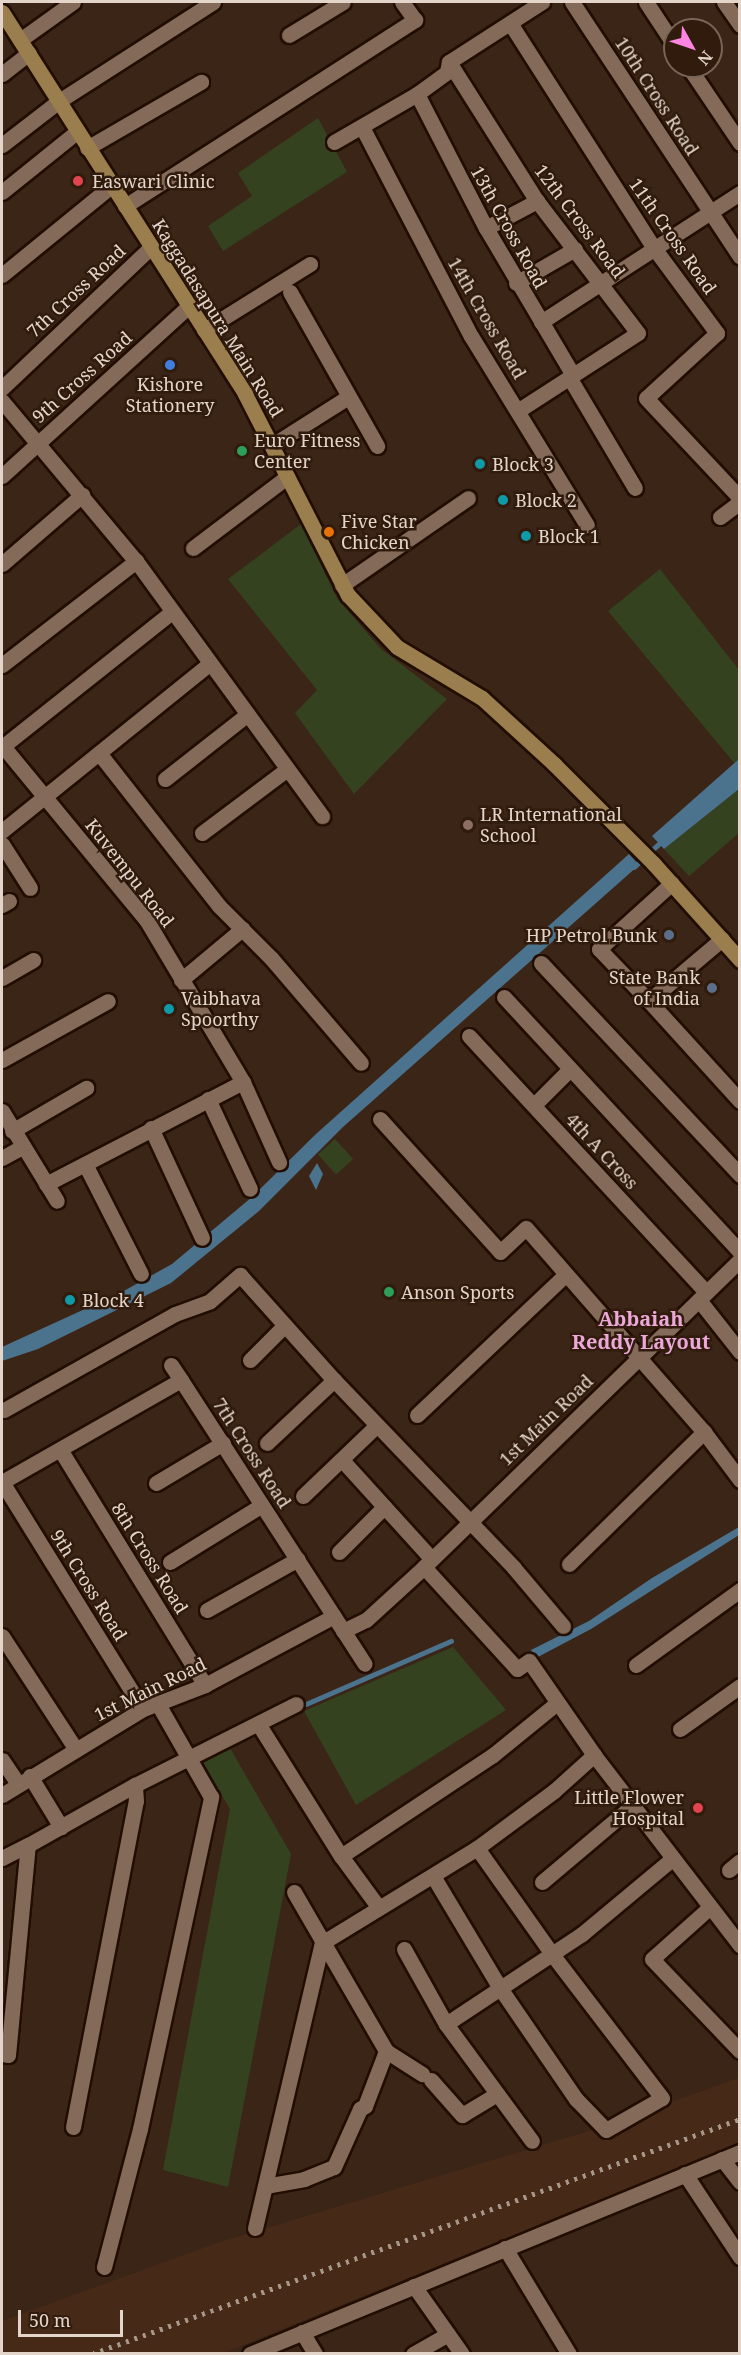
<!DOCTYPE html>
<style>
body{margin:0}
#map{position:relative;width:741px;height:2355px;overflow:hidden;background:#3b2516;font-family:"Noto Serif",serif}
div>[style]{position:absolute}
[style*='--x']{left:calc(var(--x)*1px);top:calc(var(--y)*1px);width:calc(var(--w)*1px);rotate:calc(var(--a)*1deg)}
.built>*{inset:0;background:#462a17}
.green>*{inset:0;background:#354220;transform-origin:0 0}
.water>*{inset:0;background:#4c738e}
.stream>*{height:4.5px;margin:-2.25px;padding:0 2.25px;transform-origin:2.25px;border-radius:2.25px;background:#4c738e}
.roads{filter:drop-shadow(2px 0 #210d02) drop-shadow(-2px 0 #210d02) drop-shadow(0 2px #210d02) drop-shadow(0 -2px #210d02)}
.minor>*{height:15px;margin:-7.5px;padding:0 7.5px;transform-origin:7.5px;border-radius:7.5px;background:#846a59}
.secondary>*{height:15px;margin:-7.5px;padding:0 7.5px;transform-origin:7.5px;border-radius:7.5px;background:#9a7e4e}
.rail>*{height:4.5px;margin-top:-2.25px;transform-origin:0;background:repeating-linear-gradient(90deg,#a8978b 0 3px,transparent 0 9px)}
.dots>*{width:16px;height:16px;translate:-50% -50%;box-sizing:border-box;border:3px solid #301b0c;border-radius:50%}
span{translate:-50% -50%;white-space:nowrap;text-align:center;line-height:1.15;-webkit-text-stroke:5px #301b0c;paint-order:stroke}
.street-label{font-size:18px;color:#e4d5cb}
.poi-label{font-size:18px;color:#e4d5cb}
.left{translate:0 -50%;text-align:left}
.right{translate:-100% -50%;text-align:right}
.neighbourhood-label{font-size:20px;color:#eca8d9;font-weight:700}
.frame{position:absolute;inset:0;border:3px solid #e4d5cb;pointer-events:none}
.north{position:absolute;left:663px;top:18px;width:60px;height:60px;box-sizing:border-box;background:#301b0c;border:2px solid #786558;border-radius:50%;rotate:130deg;font-size:16px;font-weight:700;line-height:24px;text-align:center;color:#e4d5cb}
.north::after{content:'';display:block;margin:auto;width:21px;height:27px;background:#fe85e0;clip-path:polygon(50% 0,100% 100%,50% 72%,0 100%)}
.scale{position:absolute;left:18px;top:2310px;width:105px;height:27px;box-sizing:border-box;border:3px solid #e4d5cb;border-top:0;padding-left:8px;font-size:18px;line-height:21px;white-space:nowrap;color:#e4d5cb;-webkit-text-stroke:4px #301b0c;paint-order:stroke}
</style>
<div id="map">
<div class="built">
<i style="clip-path:polygon(739px 2078px,739px 2144px,223px 2353px,2px 2354px,2px 2321px,217px 2243px,589px 2131px)"></i>
</div>
<div class="green">
<i style="clip-path:polygon(318px 118px,347px 172px,223px 251px,208px 226px,252px 196px,238px 173px)"></i>
<i style="clip-path:polygon(301px 524px,337px 598px,381px 649px,447px 699px,354px 794px,295px 713px,317px 690px,228px 579px)"></i>
<i style="clip-path:polygon(660px 569px,739px 670px,739px 759px,735px 764px,608px 611px)"></i>
<i style="clip-path:polygon(739px 789px,739px 833px,689px 876px,664px 849px)"></i>
<i style="left:335px;top:1139px;width:27px;height:23px;rotate:48deg"></i>
<i style="clip-path:polygon(453px 1647px,506px 1710px,356px 1805px,304px 1711px)"></i>
<i style="clip-path:polygon(230px 1748px,291px 1854px,228px 2187px,163px 2170px,230px 1809px,203px 1763px)"></i>
</div>
<div class="water">
<i style="clip-path:polygon(739px 759px,739px 789px,664px 849px,652px 836px)"></i>
<i style="clip-path:polygon(629px 854px,639px 865px,343px 1127px,259px 1211px,171px 1283px,38px 1349px,2px 1361px,2px 1347px,122px 1292px,172px 1264px,252px 1197px,316px 1134px)"></i>
<i style="clip-path:polygon(317px 1163px,323px 1174px,316px 1190px,309px 1176px)"></i>
<i style="clip-path:polygon(739px 1527px,739px 1535px,591px 1629px,536px 1658px,531px 1650px,589px 1621px,652px 1578px)"></i>
</div>
<div class="stream">
<i style="--x:634;--y:867;--w:40;--a:-43"></i>
<i style="--x:306;--y:1704;--w:158;--a:-23.5"></i>
</div>
<div class="roads">
<div class="minor">
<i style="--x:572;--y:2;--w:305;--a:56.6"></i>
<i style="--x:646;--y:2;--w:53;--a:56.6"></i>
<i style="--x:724;--y:2;--w:28;--a:55"></i>
<i style="--x:510;--y:23;--w:267;--a:57.4"></i>
<i style="--x:654;--y:248;--w:106;--a:53.5"></i>
<i style="--x:717;--y:333;--w:96;--a:137.5"></i>
<i style="--x:646;--y:398;--w:137;--a:46.8"></i>
<i style="--x:289;--y:35;--w:63;--a:-31.4"></i>
<i style="--x:20;--y:40;--w:65;--a:-35.6"></i>
<i style="--x:449;--y:62;--w:165;--a:57.7"></i>
<i style="--x:537;--y:201;--w:166;--a:52.6"></i>
<i style="--x:638;--y:333;--w:142;--a:147.1"></i>
<i style="--x:688;--y:66;--w:93;--a:56"></i>
<i style="--x:2;--y:74;--w:34;--a:-38"></i>
<i style="--x:417;--y:94;--w:151;--a:62.8"></i>
<i style="--x:486;--y:228;--w:171;--a:59.4"></i>
<i style="--x:362;--y:127;--w:236;--a:62.5"></i>
<i style="--x:471;--y:336;--w:222;--a:58.5"></i>
<i style="--x:334;--y:142;--w:96;--a:-30"></i>
<i style="--x:417;--y:94;--w:37;--a:-36"></i>
<i style="--x:447;--y:72;--w:10;--a:-79"></i>
<i style="--x:449;--y:62;--w:111;--a:-32.8"></i>
<i style="--x:2;--y:145;--w:72;--a:-37.7"></i>
<i style="--x:59;--y:101;--w:183;--a:-32.7"></i>
<i style="--x:87;--y:148;--w:132;--a:-30.1"></i>
<i style="--x:2;--y:192;--w:97;--a:-38.8"></i>
<i style="--x:125;--y:206;--w:345;--a:-32.7"></i>
<i style="--x:415;--y:20;--w:22;--a:-126"></i>
<i style="--x:486;--y:228;--w:58;--a:-27.9"></i>
<i style="--x:2;--y:275;--w:141;--a:-39.2"></i>
<i style="--x:516;--y:283;--w:68;--a:-30"></i>
<i style="--x:290;--y:292;--w:177;--a:60.5"></i>
<i style="--x:541;--y:322;--w:237;--a:-33"></i>
<i style="--x:204;--y:330;--w:125;--a:-31.9"></i>
<i style="--x:569;--y:377;--w:129;--a:59.3"></i>
<i style="--x:2;--y:388;--w:205;--a:-43.4"></i>
<i style="--x:2;--y:401;--w:209;--a:50.1"></i>
<i style="--x:136;--y:561;--w:316;--a:53.9"></i>
<i style="--x:274;--y:444;--w:88;--a:-32.4"></i>
<i style="--x:2;--y:476;--w:253;--a:-42.3"></i>
<i style="--x:720;--y:517;--w:25;--a:-37"></i>
<i style="--x:193;--y:548;--w:118;--a:-37.1"></i>
<i style="--x:2;--y:564;--w:106;--a:-40.8"></i>
<i style="--x:342;--y:585;--w:153;--a:-34.6"></i>
<i style="--x:2;--y:665;--w:170;--a:-37.8"></i>
<i style="--x:2;--y:745;--w:228;--a:50.5"></i>
<i style="--x:147;--y:921;--w:187;--a:59.2"></i>
<i style="--x:243;--y:1082;--w:88;--a:65.8"></i>
<i style="--x:2;--y:747;--w:217;--a:-38.5"></i>
<i style="--x:99;--y:753;--w:194;--a:51.9"></i>
<i style="--x:219;--y:906;--w:74;--a:45"></i>
<i style="--x:271;--y:958;--w:138;--a:49.4"></i>
<i style="--x:165;--y:779;--w:105;--a:-38.1"></i>
<i style="--x:2;--y:831;--w:266;--a:-38.9"></i>
<i style="--x:202;--y:833;--w:105;--a:-36.9"></i>
<i style="--x:2;--y:844;--w:52;--a:57.5"></i>
<i style="--x:2;--y:905;--w:8;--a:-30"></i>
<i style="--x:722;--y:939;--w:96;--a:139.7"></i>
<i style="--x:649;--y:1001;--w:135;--a:47.7"></i>
<i style="--x:541;--y:963;--w:291;--a:46.8"></i>
<i style="--x:2;--y:978;--w:36;--a:-30"></i>
<i style="--x:181;--y:980;--w:80;--a:-39.9"></i>
<i style="--x:504;--y:997;--w:347;--a:47.2"></i>
<i style="--x:649;--y:1001;--w:72;--a:-133.9"></i>
<i style="--x:599;--y:949;--w:98;--a:-42.1"></i>
<i style="--x:469;--y:1036;--w:349;--a:47.2"></i>
<i style="--x:2;--y:1060;--w:121;--a:-29.1"></i>
<i style="--x:208;--y:1099;--w:99;--a:65"></i>
<i style="--x:534;--y:1105;--w:49;--a:-45"></i>
<i style="--x:2;--y:1111;--w:105;--a:58.6"></i>
<i style="--x:380;--y:1119;--w:179;--a:47.9"></i>
<i style="--x:500;--y:1252;--w:35;--a:-43"></i>
<i style="--x:526;--y:1228;--w:271;--a:48.9"></i>
<i style="--x:704;--y:1432;--w:60;--a:53.1"></i>
<i style="--x:151;--y:1128;--w:121;--a:65.1"></i>
<i style="--x:12;--y:1131;--w:86;--a:-30.2"></i>
<i style="--x:2;--y:1158;--w:23;--a:-29"></i>
<i style="--x:85;--y:1164;--w:123;--a:63"></i>
<i style="--x:46;--y:1184;--w:222;--a:-27.4"></i>
<i style="--x:699;--y:1300;--w:66;--a:51.7"></i>
<i style="--x:250;--y:1360;--w:48;--a:-45"></i>
<i style="--x:171;--y:1365;--w:18;--a:56"></i>
<i style="--x:4;--y:1410;--w:196;--a:-29.3"></i>
<i style="--x:175;--y:1314;--w:37;--a:-20"></i>
<i style="--x:210;--y:1301;--w:40;--a:-41"></i>
<i style="--x:240;--y:1275;--w:141;--a:48.2"></i>
<i style="--x:334;--y:1380;--w:260;--a:46.2"></i>
<i style="--x:514;--y:1568;--w:76;--a:49.8"></i>
<i style="--x:417;--y:1415;--w:204;--a:-43.4"></i>
<i style="--x:267;--y:1443;--w:92;--a:-43.2"></i>
<i style="--x:61;--y:1451;--w:275;--a:58.4"></i>
<i style="--x:342;--y:1460;--w:132;--a:47.8"></i>
<i style="--x:2;--y:1482;--w:206;--a:-29.7"></i>
<i style="--x:181;--y:1380;--w:338;--a:57.1"></i>
<i style="--x:2;--y:1482;--w:267;--a:58.2"></i>
<i style="--x:156;--y:1483;--w:78;--a:-30.8"></i>
<i style="--x:303;--y:1496;--w:101;--a:-43.8"></i>
<i style="--x:339;--y:1552;--w:64;--a:-45"></i>
<i style="--x:170;--y:1562;--w:108;--a:-31.8"></i>
<i style="--x:569;--y:1564;--w:189;--a:-44.4"></i>
<i style="--x:424;--y:1567;--w:138;--a:47.6"></i>
<i style="--x:517;--y:1669;--w:14;--a:-34"></i>
<i style="--x:529;--y:1661;--w:114;--a:55.3"></i>
<i style="--x:594;--y:1755;--w:240;--a:52.5"></i>
<i style="--x:207;--y:1610;--w:104;--a:-29.3"></i>
<i style="--x:343;--y:1631;--w:25;--a:-26"></i>
<i style="--x:366;--y:1620;--w:79;--a:-42.4"></i>
<i style="--x:424;--y:1567;--w:441;--a:-44.2"></i>
<i style="--x:2;--y:1636;--w:134;--a:56.9"></i>
<i style="--x:636;--y:1665;--w:128;--a:-35.8"></i>
<i style="--x:259;--y:1725;--w:155;--a:58"></i>
<i style="--x:341;--y:1856;--w:64;--a:53.8"></i>
<i style="--x:680;--y:1729;--w:74;--a:-35.6"></i>
<i style="--x:2;--y:1760;--w:29;--a:56"></i>
<i style="--x:30;--y:1776;--w:60;--a:58.7"></i>
<i style="--x:2;--y:1795;--w:165;--a:-31.4"></i>
<i style="--x:143;--y:1709;--w:66;--a:-21.2"></i>
<i style="--x:205;--y:1685;--w:146;--a:-28.1"></i>
<i style="--x:341;--y:1856;--w:182;--a:-33.6"></i>
<i style="--x:493;--y:1755;--w:82;--a:-39.1"></i>
<i style="--x:2;--y:1858;--w:29;--a:-27"></i>
<i style="--x:729;--y:1870;--w:14;--a:-39"></i>
<i style="--x:433;--y:1876;--w:131;--a:59.1"></i>
<i style="--x:500;--y:1988;--w:135;--a:55.6"></i>
<i style="--x:576;--y:2099;--w:43;--a:45.9"></i>
<i style="--x:606;--y:2130;--w:64;--a:-29.7"></i>
<i style="--x:662;--y:2098;--w:181;--a:-127.4"></i>
<i style="--x:552;--y:1954;--w:130;--a:-125.3"></i>
<i style="--x:542;--y:1882;--w:119;--a:-40.2"></i>
<i style="--x:294;--y:1892;--w:184;--a:59.9"></i>
<i style="--x:386;--y:2051;--w:43;--a:32.6"></i>
<i style="--x:709;--y:1908;--w:76;--a:138.2"></i>
<i style="--x:652;--y:1959;--w:127;--a:46.3"></i>
<i style="--x:404;--y:1949;--w:86;--a:60.8"></i>
<i style="--x:446;--y:2024;--w:145;--a:53.7"></i>
<i style="--x:446;--y:2024;--w:163;--a:-33.5"></i>
<i style="--x:582;--y:1934;--w:117;--a:-39.8"></i>
<i style="--x:2;--y:2054;--w:6;--a:9"></i>
<i style="--x:8;--y:2055;--w:211;--a:-84.6"></i>
<i style="--x:28;--y:1845;--w:123;--a:-29.3"></i>
<i style="--x:135;--y:1785;--w:180;--a:-26.7"></i>
<i style="--x:431;--y:2080;--w:47;--a:48.5"></i>
<i style="--x:462;--y:2115;--w:41;--a:-31"></i>
<i style="--x:73;--y:2127;--w:332;--a:-79.1"></i>
<i style="--x:136;--y:1801;--w:16;--a:-94"></i>
<i style="--x:722;--y:2159;--w:29;--a:52"></i>
<i style="--x:685;--y:2174;--w:100;--a:56.5"></i>
<i style="--x:265;--y:2186;--w:40;--a:-10"></i>
<i style="--x:304;--y:2179;--w:32;--a:-22"></i>
<i style="--x:334;--y:2167;--w:64;--a:-65.9"></i>
<i style="--x:360;--y:2109;--w:6;--a:-31"></i>
<i style="--x:365;--y:2106;--w:59;--a:-69.1"></i>
<i style="--x:255;--y:2228;--w:293;--a:-76.8"></i>
<i style="--x:322;--y:1943;--w:182;--a:-31.5"></i>
<i style="--x:477;--y:1848;--w:96;--a:-36.5"></i>
<i style="--x:554;--y:1791;--w:54;--a:-42"></i>
<i style="--x:505;--y:2248;--w:124;--a:58.9"></i>
<i style="--x:104;--y:2267;--w:143;--a:-75.4"></i>
<i style="--x:140;--y:2129;--w:340;--a:-77.9"></i>
<i style="--x:211;--y:1797;--w:107;--a:-119.7"></i>
<i style="--x:414;--y:2286;--w:83;--a:54.8"></i>
<i style="--x:302;--y:2332;--w:26;--a:59"></i>
<i style="--x:250;--y:2354;--w:530;--a:-22.4"></i>
<i style="--x:413;--y:2354;--w:40;--a:-29.7"></i>
</div>
<div class="secondary">
<i style="--x:2;--y:12;--w:453;--a:57.5"></i>
<i style="--x:245;--y:394;--w:226;--a:62.9"></i>
<i style="--x:348;--y:595;--w:71;--a:46.7"></i>
<i style="--x:397;--y:647;--w:99;--a:31"></i>
<i style="--x:482;--y:698;--w:98;--a:42.5"></i>
<i style="--x:554;--y:764;--w:141;--a:45"></i>
<i style="--x:654;--y:864;--w:129;--a:48.1"></i>
</div>
</div>
<div class="rail">
<i style="--x:92;--y:2354;--w:689;--a:-19.93"></i>
</div>
<div class="dots">
<i style="left:78px;top:181px;background:#e0444e"></i>
<i style="left:170px;top:365px;background:#3f7fe0"></i>
<i style="left:242px;top:451px;background:#2e9e5b"></i>
<i style="left:480px;top:464px;background:#0f9aa8"></i>
<i style="left:503px;top:500px;background:#0f9aa8"></i>
<i style="left:329px;top:532px;background:#e8710a"></i>
<i style="left:526px;top:536px;background:#0f9aa8"></i>
<i style="left:468px;top:825px;background:#8d6e63"></i>
<i style="left:669px;top:935px;background:#5c6f8a"></i>
<i style="left:712px;top:988px;background:#5c6f8a"></i>
<i style="left:169px;top:1009px;background:#0f9aa8"></i>
<i style="left:389px;top:1292px;background:#2e9e5b"></i>
<i style="left:70px;top:1300px;background:#0f9aa8"></i>
<i style="left:698px;top:1808px;background:#e0444e"></i>
</div>
<div class="street-label">
<span style="left:657px;top:96px;rotate:57deg">10th Cross Road</span>
<span style="left:580px;top:221px;rotate:53deg">12th Cross Road</span>
<span style="left:509px;top:227px;rotate:61deg">13th Cross Road</span>
<span style="left:673px;top:236px;rotate:55deg">11th Cross Road</span>
<span style="left:76px;top:291px;rotate:-43deg">7th Cross Road</span>
<span style="left:218px;top:318px;rotate:58deg">Kaggadasapura Main Road</span>
<span style="left:487px;top:318px;rotate:60deg">14th Cross Road</span>
<span style="left:82px;top:377px;rotate:-42deg">9th Cross Road</span>
<span style="left:130px;top:873px;rotate:52deg">Kuvempu Road</span>
<span style="left:602px;top:1151px;rotate:47deg">4th A Cross</span>
<span style="left:546px;top:1420px;rotate:-44deg">1st Main Road</span>
<span style="left:252px;top:1453px;rotate:57deg">7th Cross Road</span>
<span style="left:150px;top:1558px;rotate:58deg">8th Cross Road</span>
<span style="left:89px;top:1585px;rotate:58deg">9th Cross Road</span>
<span style="left:150px;top:1689px;rotate:-26deg">1st Main Road</span>
</div>
<div class="poi-label">
<span class="left" style="left:92px;top:181px">Easwari Clinic</span>
<span style="left:170px;top:395px">Kishore<br>Stationery</span>
<span class="left" style="left:254px;top:451px">Euro Fitness<br>Center</span>
<span class="left" style="left:492px;top:464px">Block 3</span>
<span class="left" style="left:515px;top:500px">Block 2</span>
<span class="left" style="left:341px;top:532px">Five Star<br>Chicken</span>
<span class="left" style="left:538px;top:536px">Block 1</span>
<span class="left" style="left:480px;top:825px">LR International<br>School</span>
<span class="right" style="left:657px;top:935px">HP Petrol Bunk</span>
<span class="right" style="left:700px;top:988px">State Bank<br>of India</span>
<span class="left" style="left:181px;top:1009px">Vaibhava<br>Spoorthy</span>
<span class="left" style="left:401px;top:1292px">Anson Sports</span>
<span class="left" style="left:82px;top:1300px">Block 4</span>
<span class="right" style="left:684px;top:1808px">Little Flower<br>Hospital</span>
</div>
<div class="neighbourhood-label">
<span style="left:641px;top:1330px">Abbaiah<br>Reddy Layout</span>
</div>
<div class="frame"></div>
<div class="north">N</div>
<div class="scale">50 m</div>
</div>
